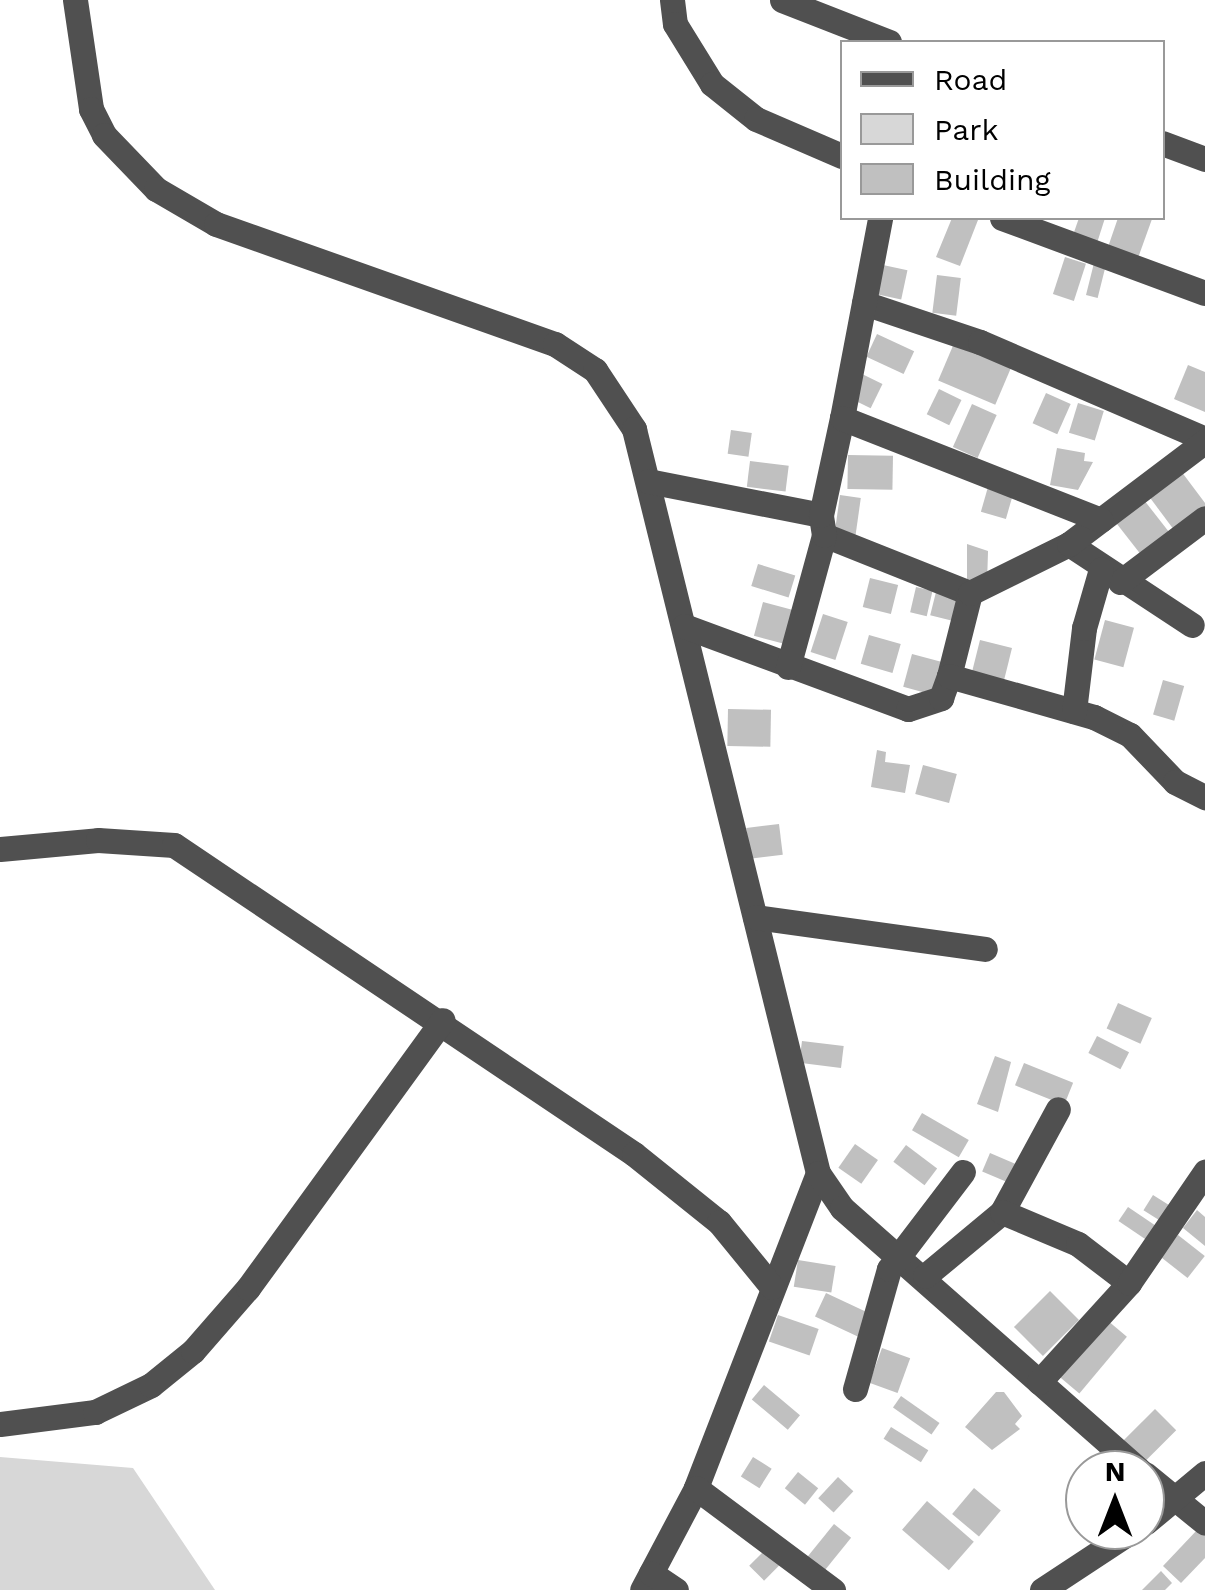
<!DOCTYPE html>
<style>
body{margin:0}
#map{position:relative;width:1205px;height:1590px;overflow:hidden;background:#fff;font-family:"Work Sans",sans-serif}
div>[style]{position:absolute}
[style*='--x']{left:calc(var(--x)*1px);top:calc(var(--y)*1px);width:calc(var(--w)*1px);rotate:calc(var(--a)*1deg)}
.green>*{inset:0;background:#d7d7d7}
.building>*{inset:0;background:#c0c0c0;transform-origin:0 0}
.minor>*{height:25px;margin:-12.5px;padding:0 12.5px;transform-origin:12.5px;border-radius:12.5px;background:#505050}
span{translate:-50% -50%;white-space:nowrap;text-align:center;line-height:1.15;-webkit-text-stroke:8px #fff;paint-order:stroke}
.legend{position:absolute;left:840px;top:40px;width:325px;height:180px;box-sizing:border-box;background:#fff;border:2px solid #999;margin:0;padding:12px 18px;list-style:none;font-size:30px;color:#000}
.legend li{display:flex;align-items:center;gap:20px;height:50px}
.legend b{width:50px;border:2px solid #999}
.north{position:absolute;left:1065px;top:1450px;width:100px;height:100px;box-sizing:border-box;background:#fff;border:2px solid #999;border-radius:50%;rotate:0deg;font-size:28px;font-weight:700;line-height:40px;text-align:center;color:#000}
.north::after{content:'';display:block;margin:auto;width:35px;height:45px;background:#000;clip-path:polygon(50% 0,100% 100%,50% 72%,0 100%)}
</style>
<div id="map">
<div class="green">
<i style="clip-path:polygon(0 1457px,133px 1468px,215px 1590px,0 1590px)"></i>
</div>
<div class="building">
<i style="clip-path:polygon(952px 218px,978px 220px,960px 266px,936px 257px)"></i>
<i style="clip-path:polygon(1079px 218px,1105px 218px,1097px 243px,1073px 235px)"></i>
<i style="clip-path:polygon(1118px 218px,1152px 219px,1138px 258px,1108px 247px)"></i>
<i style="left:1065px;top:257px;width:22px;height:39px;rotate:18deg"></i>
<i style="left:1094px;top:263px;width:12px;height:33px;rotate:14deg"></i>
<i style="left:883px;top:265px;width:25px;height:30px;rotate:12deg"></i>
<i style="left:937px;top:275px;width:24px;height:38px;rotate:7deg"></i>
<i style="left:877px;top:334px;width:41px;height:25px;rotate:25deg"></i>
<i style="left:955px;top:341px;width:62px;height:43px;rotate:23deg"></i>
<i style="clip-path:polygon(1188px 365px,1205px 372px,1205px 412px,1174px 399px)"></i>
<i style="left:860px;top:373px;width:25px;height:27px;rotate:26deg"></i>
<i style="left:939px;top:389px;width:25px;height:28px;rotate:26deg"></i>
<i style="left:1046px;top:393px;width:27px;height:33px;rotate:24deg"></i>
<i style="left:1078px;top:403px;width:27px;height:31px;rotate:17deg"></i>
<i style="left:972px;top:404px;width:27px;height:47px;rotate:24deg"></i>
<i style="left:731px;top:430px;width:21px;height:24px;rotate:8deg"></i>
<i style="clip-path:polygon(1057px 448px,1085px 453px,1084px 461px,1093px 462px,1078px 490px,1050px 485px)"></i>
<i style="left:848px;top:455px;width:45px;height:34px;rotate:1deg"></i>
<i style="left:750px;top:461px;width:39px;height:26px;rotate:7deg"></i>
<i style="clip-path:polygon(1181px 471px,1205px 503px,1205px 513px,1177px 534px,1148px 495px)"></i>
<i style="left:990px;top:480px;width:26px;height:33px;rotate:16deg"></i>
<i style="left:840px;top:495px;width:21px;height:39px;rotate:8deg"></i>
<i style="left:1144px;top:500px;width:46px;height:36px;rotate:52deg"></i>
<i style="clip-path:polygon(967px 544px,988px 551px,987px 583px,967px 583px)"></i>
<i style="left:758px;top:564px;width:39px;height:23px;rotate:17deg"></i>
<i style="left:870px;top:578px;width:29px;height:30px;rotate:14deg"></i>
<i style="left:916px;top:587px;width:17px;height:26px;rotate:13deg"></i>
<i style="left:936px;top:592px;width:29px;height:24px;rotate:14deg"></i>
<i style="left:763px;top:602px;width:34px;height:35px;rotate:15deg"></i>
<i style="left:823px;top:614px;width:26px;height:40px;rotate:18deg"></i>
<i style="left:1105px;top:620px;width:30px;height:41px;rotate:15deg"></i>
<i style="left:869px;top:635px;width:33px;height:30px;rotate:16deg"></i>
<i style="left:980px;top:640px;width:33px;height:35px;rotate:14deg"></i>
<i style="left:912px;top:654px;width:35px;height:34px;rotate:15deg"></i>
<i style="left:1163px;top:680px;width:22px;height:36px;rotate:16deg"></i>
<i style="left:728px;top:709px;width:43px;height:37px;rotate:1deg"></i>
<i style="clip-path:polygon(877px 750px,886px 752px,885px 762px,910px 765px,905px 793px,871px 787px)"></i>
<i style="left:923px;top:765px;width:35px;height:30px;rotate:15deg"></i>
<i style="left:779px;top:824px;width:31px;height:33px;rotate:83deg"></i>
<i style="left:1118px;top:1003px;width:37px;height:28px;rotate:24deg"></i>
<i style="left:1097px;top:1036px;width:36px;height:19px;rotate:27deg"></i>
<i style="left:802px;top:1041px;width:42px;height:22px;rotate:7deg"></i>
<i style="clip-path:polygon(995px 1056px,1011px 1062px,998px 1112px,977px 1104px)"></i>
<i style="left:1024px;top:1063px;width:53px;height:24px;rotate:22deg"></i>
<i style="left:922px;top:1113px;width:54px;height:20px;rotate:30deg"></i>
<i style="left:855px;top:1144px;width:28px;height:29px;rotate:35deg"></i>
<i style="left:906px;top:1145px;width:39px;height:21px;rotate:37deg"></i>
<i style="left:990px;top:1153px;width:34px;height:20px;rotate:23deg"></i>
<i style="left:1153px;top:1195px;width:22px;height:18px;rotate:32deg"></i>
<i style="left:1128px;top:1207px;width:37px;height:17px;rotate:34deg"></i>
<i style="clip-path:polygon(1197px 1210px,1205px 1217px,1205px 1246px,1183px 1228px)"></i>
<i style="left:1178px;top:1235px;width:34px;height:28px;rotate:38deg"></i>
<i style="left:798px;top:1260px;width:38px;height:27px;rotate:9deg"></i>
<i style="left:1050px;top:1291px;width:41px;height:51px;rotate:45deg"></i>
<i style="left:826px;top:1293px;width:53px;height:26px;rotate:25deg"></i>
<i style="left:778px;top:1315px;width:43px;height:28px;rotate:19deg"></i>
<i style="left:1107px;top:1320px;width:26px;height:74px;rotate:40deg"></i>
<i style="left:882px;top:1348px;width:30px;height:37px;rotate:20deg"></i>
<i style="left:764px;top:1385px;width:47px;height:19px;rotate:40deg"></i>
<i style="clip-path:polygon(996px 1392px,1004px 1392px,1022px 1416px,1015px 1424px,1020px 1429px,992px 1450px,965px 1427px)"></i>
<i style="left:901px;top:1396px;width:47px;height:14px;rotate:35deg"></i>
<i style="left:1155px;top:1409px;width:30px;height:45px;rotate:45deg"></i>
<i style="left:891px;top:1427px;width:44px;height:14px;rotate:32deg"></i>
<i style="left:753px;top:1457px;width:22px;height:23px;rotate:32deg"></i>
<i style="left:798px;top:1472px;width:26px;height:21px;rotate:39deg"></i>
<i style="left:838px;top:1477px;width:21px;height:29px;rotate:43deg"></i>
<i style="left:974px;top:1488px;width:35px;height:34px;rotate:40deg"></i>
<i style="left:927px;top:1501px;width:62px;height:38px;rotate:41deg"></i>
<i style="left:834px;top:1524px;width:22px;height:45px;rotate:39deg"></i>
<i style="clip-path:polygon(1198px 1529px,1205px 1536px,1205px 1558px,1181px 1583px,1163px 1566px)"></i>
<i style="left:769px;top:1546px;width:21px;height:28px;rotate:45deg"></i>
<i style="clip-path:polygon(1161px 1571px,1172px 1583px,1165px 1590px,1142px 1590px)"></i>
</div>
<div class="minor">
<i style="--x:75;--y:0;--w:110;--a:81.6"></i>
<i style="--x:91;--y:109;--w:29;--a:63"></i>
<i style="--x:104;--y:135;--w:75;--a:46.1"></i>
<i style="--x:156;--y:189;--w:69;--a:30.3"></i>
<i style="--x:216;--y:224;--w:360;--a:19.5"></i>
<i style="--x:555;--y:344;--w:48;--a:33"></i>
<i style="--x:595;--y:370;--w:71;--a:56.5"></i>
<i style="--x:634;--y:429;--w:766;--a:76.11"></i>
<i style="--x:818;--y:1173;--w:338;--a:111.2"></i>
<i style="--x:696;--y:1488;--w:115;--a:117.9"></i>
<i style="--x:672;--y:0;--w:24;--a:83"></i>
<i style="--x:675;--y:24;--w:70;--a:58.3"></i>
<i style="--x:712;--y:84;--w:56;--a:38.5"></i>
<i style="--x:756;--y:119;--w:94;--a:23.3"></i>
<i style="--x:782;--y:0;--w:115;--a:21.4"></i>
<i style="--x:1162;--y:143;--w:46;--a:20.4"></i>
<i style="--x:1002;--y:218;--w:216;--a:20.3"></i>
<i style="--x:864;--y:303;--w:122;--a:18.6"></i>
<i style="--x:980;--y:342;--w:245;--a:23.3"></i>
<i style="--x:842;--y:418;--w:204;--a:-79.2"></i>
<i style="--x:648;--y:481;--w:176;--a:11.1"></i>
<i style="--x:824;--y:535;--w:157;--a:21.7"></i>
<i style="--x:970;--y:593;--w:86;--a:104.2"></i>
<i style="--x:1069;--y:544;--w:147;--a:33.4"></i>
<i style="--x:1120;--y:582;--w:106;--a:-37"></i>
<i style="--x:970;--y:593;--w:110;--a:-26.3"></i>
<i style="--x:1069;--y:544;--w:171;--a:-37.1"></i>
<i style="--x:684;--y:626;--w:239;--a:20.3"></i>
<i style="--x:908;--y:709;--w:35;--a:-18"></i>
<i style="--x:941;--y:698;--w:23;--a:-70"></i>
<i style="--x:949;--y:676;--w:151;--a:15.8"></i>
<i style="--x:1094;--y:717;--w:40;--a:26.6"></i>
<i style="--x:1130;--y:735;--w:65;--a:46.2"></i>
<i style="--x:1175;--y:782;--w:34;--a:27"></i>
<i style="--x:788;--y:667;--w:137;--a:-74.7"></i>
<i style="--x:824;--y:535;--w:20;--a:-99"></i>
<i style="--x:821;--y:515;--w:99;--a:-77.8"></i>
<i style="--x:842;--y:418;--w:278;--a:21.5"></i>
<i style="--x:1074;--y:711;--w:84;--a:-83.1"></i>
<i style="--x:1084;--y:628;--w:61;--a:-73.9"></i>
<i style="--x:0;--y:849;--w:98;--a:-5.2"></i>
<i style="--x:98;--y:840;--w:76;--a:3.8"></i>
<i style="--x:174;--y:845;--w:554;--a:33.89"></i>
<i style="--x:634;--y:1154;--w:109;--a:38.7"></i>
<i style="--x:719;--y:1222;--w:84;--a:50.8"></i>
<i style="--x:755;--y:917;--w:232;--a:7.9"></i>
<i style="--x:818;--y:1173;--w:42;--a:55.6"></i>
<i style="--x:842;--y:1208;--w:396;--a:41.4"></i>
<i style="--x:1002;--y:1212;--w:117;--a:-61.5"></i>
<i style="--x:925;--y:1276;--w:100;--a:-39.7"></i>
<i style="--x:1002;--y:1212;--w:82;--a:22.8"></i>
<i style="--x:1078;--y:1244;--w:64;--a:37.4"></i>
<i style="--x:1039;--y:1382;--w:134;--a:-47.7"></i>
<i style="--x:1129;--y:1283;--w:135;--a:-55.6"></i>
<i style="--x:855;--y:1389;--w:125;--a:-74.2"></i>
<i style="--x:889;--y:1269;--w:122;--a:-52.7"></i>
<i style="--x:0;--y:1424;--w:96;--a:-7.2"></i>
<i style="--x:95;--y:1412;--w:62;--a:-25.7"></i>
<i style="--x:151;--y:1385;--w:54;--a:-39"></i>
<i style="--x:193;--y:1351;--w:84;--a:-48.9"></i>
<i style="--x:248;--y:1288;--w:331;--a:-54"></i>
<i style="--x:1145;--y:1474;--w:77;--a:39.2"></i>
<i style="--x:696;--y:1488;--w:171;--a:36.7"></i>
<i style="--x:1145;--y:1523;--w:78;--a:-39.8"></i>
<i style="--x:651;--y:1573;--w:30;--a:34"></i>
<i style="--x:1042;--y:1590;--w:109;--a:-33.4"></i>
</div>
<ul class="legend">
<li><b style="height:12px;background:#505050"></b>Road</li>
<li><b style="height:28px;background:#d7d7d7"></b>Park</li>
<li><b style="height:28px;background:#c0c0c0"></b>Building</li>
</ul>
<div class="north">N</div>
</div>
